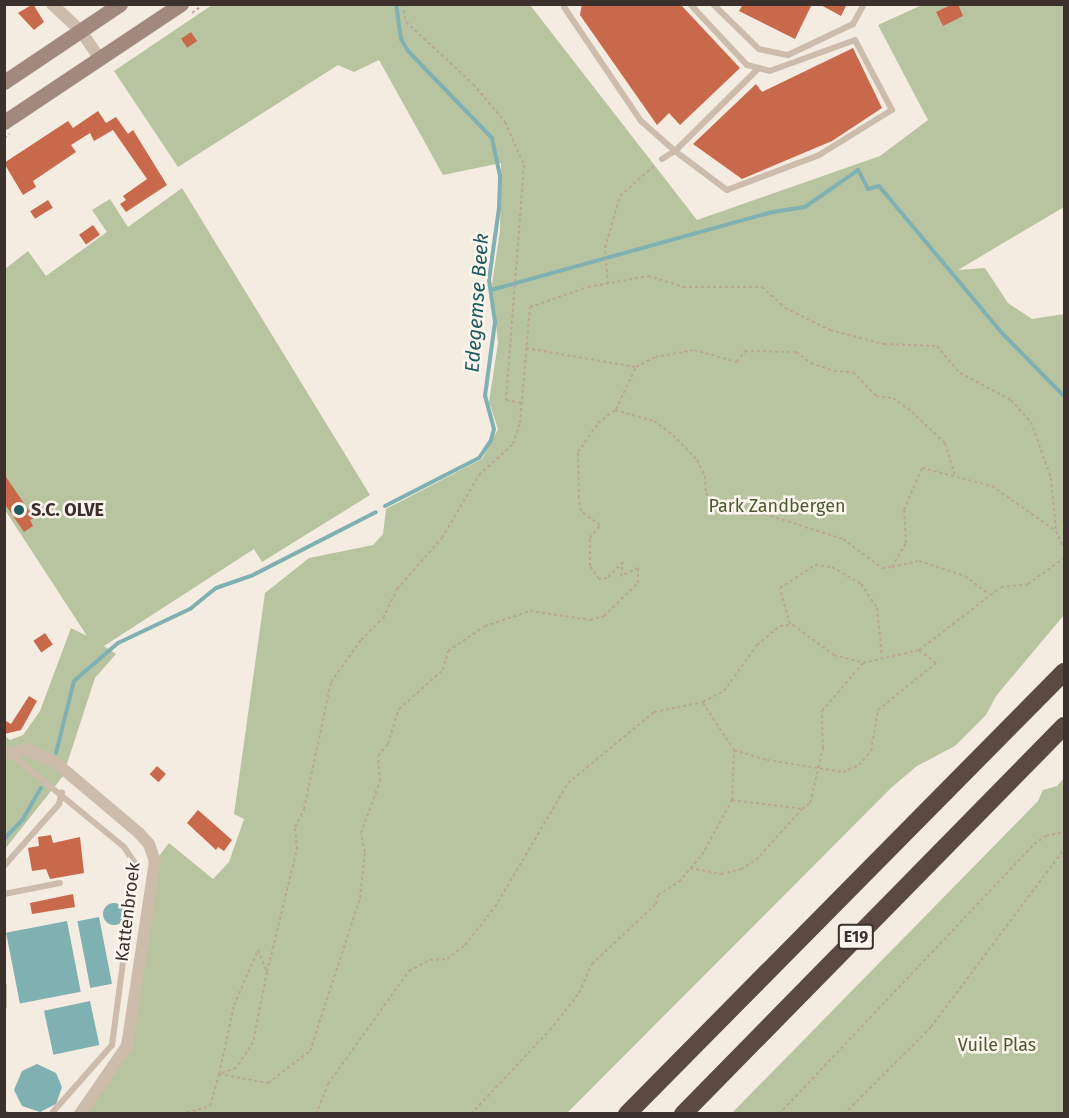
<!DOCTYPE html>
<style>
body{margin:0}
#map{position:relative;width:1069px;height:1118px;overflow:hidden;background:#f4ebe1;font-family:"Fira Sans",sans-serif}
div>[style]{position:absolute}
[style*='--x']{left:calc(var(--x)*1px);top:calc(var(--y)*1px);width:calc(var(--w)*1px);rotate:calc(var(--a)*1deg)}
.green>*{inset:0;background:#b8c4a0}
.water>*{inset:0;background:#7fb0b2;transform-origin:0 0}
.round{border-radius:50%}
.stream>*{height:4px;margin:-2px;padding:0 2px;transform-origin:2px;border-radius:2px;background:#7fb0b2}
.building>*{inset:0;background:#c8694b;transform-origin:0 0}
.path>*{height:2px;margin-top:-1px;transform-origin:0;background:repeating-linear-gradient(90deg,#b9a596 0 3px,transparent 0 6px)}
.service>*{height:6px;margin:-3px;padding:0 3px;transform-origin:3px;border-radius:3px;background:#cdbbac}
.minor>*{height:12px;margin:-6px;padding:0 6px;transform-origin:6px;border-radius:6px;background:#cdbbac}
.secondary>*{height:15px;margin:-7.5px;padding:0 7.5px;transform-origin:7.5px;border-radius:7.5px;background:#a18a7d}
.motorway>*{height:18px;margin:-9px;padding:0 9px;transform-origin:9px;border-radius:9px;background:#5c4a42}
.dots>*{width:16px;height:16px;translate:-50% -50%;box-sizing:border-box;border:3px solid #fbf5ee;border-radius:50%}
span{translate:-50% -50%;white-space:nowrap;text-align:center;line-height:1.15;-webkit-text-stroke:5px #fbf5ee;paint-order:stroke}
.shield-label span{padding:2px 4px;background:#fbf5ee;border:2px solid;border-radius:4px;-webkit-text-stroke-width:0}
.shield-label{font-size:16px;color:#3b302b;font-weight:700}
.park-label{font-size:18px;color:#4a5a2e}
.poi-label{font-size:18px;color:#3b302b;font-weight:700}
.left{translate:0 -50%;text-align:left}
.street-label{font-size:18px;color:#3b302b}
.water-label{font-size:20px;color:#1f5a5e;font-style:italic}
.frame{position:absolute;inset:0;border:6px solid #3b302b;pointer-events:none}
</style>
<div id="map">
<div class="green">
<i style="clip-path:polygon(212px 5px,530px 5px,697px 220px,880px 156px,928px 120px,878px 25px,922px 5px,1064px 5px,1064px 207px,958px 270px,985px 268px,1008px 303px,1032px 319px,1064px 314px,1064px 615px,996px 696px,986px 715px,955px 746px,917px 766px,891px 788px,567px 1113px,80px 1114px,123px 1056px,155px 861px,169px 843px,213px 879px,229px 862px,244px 819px,234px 814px,265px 593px,309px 558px,373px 545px,383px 534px,386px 509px,482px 459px,498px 429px,489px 402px,498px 343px,492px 284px,500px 231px,501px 163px,443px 175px,379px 60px,354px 72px,338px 65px,178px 167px,114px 71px)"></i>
<i style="clip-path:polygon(182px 188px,370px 495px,262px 562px,254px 549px,104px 646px,116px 654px,95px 678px,63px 776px,5px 849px,5px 736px,10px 740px,23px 735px,40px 711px,71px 628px,87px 636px,5px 510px,5px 269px,28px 251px,46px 276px,107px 232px,92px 210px,110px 199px,128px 227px)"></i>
<i style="clip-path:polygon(1064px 778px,1064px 1113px,731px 1114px,1038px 801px,1043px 790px,1057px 786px)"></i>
</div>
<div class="water">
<i class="round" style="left:103px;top:903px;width:22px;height:22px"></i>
<i style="left:99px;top:917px;width:68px;height:22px;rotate:79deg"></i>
<i style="left:67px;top:921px;width:72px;height:62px;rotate:79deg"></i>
<i style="left:90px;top:1001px;width:45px;height:47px;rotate:78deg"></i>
<i style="clip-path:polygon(37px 1064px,56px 1073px,62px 1087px,56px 1104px,40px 1112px,22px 1106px,14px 1090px,22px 1071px)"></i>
</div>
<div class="stream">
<i style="--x:491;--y:290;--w:293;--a:-15.5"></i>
<i style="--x:773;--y:212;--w:32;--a:-9"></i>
<i style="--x:805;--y:207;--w:65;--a:-34.9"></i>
<i style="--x:858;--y:170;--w:21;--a:62"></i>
<i style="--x:868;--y:189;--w:11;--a:-15"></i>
<i style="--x:879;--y:186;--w:192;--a:50.1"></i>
<i style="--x:1002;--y:333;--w:88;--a:45.5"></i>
<i style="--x:385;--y:506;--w:106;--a:-27.1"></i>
<i style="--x:479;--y:458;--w:22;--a:-56"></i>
<i style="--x:491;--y:440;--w:11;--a:-75"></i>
<i style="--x:494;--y:429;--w:34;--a:-105"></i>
<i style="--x:485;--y:396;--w:75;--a:-82.3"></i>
<i style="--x:495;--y:322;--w:42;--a:-98.1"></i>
<i style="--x:489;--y:280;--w:73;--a:-82.1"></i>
<i style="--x:499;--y:208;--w:32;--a:-88"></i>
<i style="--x:500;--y:176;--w:39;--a:-102"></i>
<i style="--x:492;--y:138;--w:121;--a:-134"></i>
<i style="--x:408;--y:51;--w:14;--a:-120"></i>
<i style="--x:401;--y:39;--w:35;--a:-98"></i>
<i style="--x:56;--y:753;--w:74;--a:-76"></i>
<i style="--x:74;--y:681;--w:58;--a:-40.8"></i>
<i style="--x:118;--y:643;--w:80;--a:-25.3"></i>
<i style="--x:190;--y:609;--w:33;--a:-39"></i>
<i style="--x:216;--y:588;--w:37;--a:-19"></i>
<i style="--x:251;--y:576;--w:140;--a:-27.1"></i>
<i style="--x:4;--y:839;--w:28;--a:-46"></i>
<i style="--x:23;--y:819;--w:36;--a:-60"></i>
</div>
<div class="building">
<i style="clip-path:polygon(33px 4px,44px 22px,34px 30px,18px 13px)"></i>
<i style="clip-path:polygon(582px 4px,680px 4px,740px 68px,680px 125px,669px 113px,657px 125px,580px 15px)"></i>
<i style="clip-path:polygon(743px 4px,812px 4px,795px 39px,739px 11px)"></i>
<i style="clip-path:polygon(819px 4px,847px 4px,841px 16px)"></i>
<i style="clip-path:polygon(953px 4px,958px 4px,963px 16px,943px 26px,936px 12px)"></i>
<i style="left:191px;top:32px;width:11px;height:12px;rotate:56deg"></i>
<i style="clip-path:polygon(853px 48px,882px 108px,832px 141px,742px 179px,693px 144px,756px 84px,762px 92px)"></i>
<i style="clip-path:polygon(98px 111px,106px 123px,116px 117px,128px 134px,133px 130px,167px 185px,126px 212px,120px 204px,126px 200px,123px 196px,147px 179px,113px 130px,94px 141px,90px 133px,71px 145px,76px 152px,33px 181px,36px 187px,23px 195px,4px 163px,68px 121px,73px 128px)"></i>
<i style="left:48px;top:200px;width:9px;height:21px;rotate:58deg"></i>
<i style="left:93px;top:225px;width:12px;height:17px;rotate:55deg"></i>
<i style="clip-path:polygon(4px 474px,34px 518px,30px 520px,33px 526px,24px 532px,4px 503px)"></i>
<i style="left:45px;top:633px;width:14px;height:14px;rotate:56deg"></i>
<i style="clip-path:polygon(29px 696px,37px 701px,21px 730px,4px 734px,4px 720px,11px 724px)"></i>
<i style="left:157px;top:766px;width:12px;height:11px;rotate:42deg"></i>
<i style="clip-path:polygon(198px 810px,232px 840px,224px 851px,218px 847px,216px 850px,187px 823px)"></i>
<i style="clip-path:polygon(51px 835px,53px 843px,80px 837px,84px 873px,50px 879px,46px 869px,32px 871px,28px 848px,39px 846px,38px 837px)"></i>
<i style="clip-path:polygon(73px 894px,75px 907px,32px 914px,30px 903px)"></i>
</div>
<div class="path">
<i style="--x:402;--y:4;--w:18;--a:77"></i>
<i style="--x:406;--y:22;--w:91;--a:42.8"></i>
<i style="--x:473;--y:84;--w:50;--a:49.9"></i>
<i style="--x:505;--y:122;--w:47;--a:66.2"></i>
<i style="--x:524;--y:165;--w:236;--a:94.4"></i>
<i style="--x:506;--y:400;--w:16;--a:11"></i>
<i style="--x:192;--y:13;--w:15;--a:-37"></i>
<i style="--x:4;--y:138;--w:7;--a:-34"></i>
<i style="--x:608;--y:284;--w:36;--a:-95"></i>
<i style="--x:605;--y:248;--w:54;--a:-73.9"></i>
<i style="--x:620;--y:196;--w:47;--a:-41.5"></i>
<i style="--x:526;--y:348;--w:111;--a:9.9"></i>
<i style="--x:616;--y:409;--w:47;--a:-64.5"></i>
<i style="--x:636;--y:367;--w:21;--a:-28"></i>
<i style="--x:655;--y:357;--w:40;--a:-10"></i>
<i style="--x:694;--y:350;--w:45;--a:15.6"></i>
<i style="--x:737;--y:362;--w:14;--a:-54"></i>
<i style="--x:745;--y:351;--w:51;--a:1.1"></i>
<i style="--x:796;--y:352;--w:19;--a:36"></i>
<i style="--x:811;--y:363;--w:24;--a:19"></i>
<i style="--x:834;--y:371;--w:19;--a:3"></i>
<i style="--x:853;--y:372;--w:33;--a:46"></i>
<i style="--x:876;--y:396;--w:17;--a:7"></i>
<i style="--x:893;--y:398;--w:24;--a:36"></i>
<i style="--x:912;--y:412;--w:45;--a:43.2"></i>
<i style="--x:945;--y:443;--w:34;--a:73"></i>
<i style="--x:892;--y:567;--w:28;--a:-13"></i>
<i style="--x:919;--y:561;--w:48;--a:18.1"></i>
<i style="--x:965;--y:576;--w:31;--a:37"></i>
<i style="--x:790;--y:624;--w:37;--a:-106"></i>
<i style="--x:780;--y:588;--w:42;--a:-33.3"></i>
<i style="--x:815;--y:565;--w:17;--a:7"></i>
<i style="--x:832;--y:567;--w:34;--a:30"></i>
<i style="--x:861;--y:584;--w:29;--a:56"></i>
<i style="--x:877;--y:608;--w:49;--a:84.2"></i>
<i style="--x:703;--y:703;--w:56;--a:56.6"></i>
<i style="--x:734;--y:750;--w:34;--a:17"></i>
<i style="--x:767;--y:760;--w:77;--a:9"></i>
<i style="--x:843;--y:772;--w:17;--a:-24"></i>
<i style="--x:859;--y:765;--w:18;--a:-49"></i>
<i style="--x:871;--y:751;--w:42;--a:-80.3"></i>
<i style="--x:878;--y:710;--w:75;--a:-39"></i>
<i style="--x:936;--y:663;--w:21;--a:-143"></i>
<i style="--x:732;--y:800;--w:50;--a:-87.7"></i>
<i style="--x:690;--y:868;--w:32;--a:11"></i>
<i style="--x:721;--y:874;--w:21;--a:-14"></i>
<i style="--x:741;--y:869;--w:17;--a:-31"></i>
<i style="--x:756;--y:860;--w:69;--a:-48"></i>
<i style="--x:267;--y:972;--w:71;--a:101.3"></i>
<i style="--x:253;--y:1042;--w:31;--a:123"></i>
<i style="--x:236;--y:1068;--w:18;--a:161"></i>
<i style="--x:219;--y:1074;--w:71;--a:-77.7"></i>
<i style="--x:234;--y:1005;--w:60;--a:-66.4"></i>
<i style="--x:258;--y:950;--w:24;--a:68"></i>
<i style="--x:267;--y:972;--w:127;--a:-76.3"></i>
<i style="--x:297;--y:849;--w:22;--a:-95"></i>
<i style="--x:295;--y:827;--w:20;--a:-63"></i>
<i style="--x:304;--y:809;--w:130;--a:-78"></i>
<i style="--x:331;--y:682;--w:52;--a:-54.5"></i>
<i style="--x:361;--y:640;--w:31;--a:-45"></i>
<i style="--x:383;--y:618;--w:32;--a:-64"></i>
<i style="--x:397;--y:589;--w:68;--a:-48.6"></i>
<i style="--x:442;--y:538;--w:73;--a:-59.6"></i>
<i style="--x:479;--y:475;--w:46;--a:-42.4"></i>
<i style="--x:513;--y:444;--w:22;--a:-72"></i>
<i style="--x:520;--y:423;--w:116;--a:-85.1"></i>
<i style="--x:530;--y:307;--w:61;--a:-19"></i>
<i style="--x:588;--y:287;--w:61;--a:-10.4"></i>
<i style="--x:648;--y:276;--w:37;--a:17"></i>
<i style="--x:683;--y:287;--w:79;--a:0"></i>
<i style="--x:762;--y:287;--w:31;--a:42"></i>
<i style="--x:785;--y:308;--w:50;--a:26.1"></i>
<i style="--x:830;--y:330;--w:56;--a:14.5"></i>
<i style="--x:884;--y:344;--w:53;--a:2.2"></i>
<i style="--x:937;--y:346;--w:35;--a:50"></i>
<i style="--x:960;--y:373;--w:58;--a:27.9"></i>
<i style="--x:1011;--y:400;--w:30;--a:48"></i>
<i style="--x:1031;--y:422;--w:59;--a:70.3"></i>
<i style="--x:1051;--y:478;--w:53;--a:84.6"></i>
<i style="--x:181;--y:1114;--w:30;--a:-15"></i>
<i style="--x:210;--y:1106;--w:33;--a:-74"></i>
<i style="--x:219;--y:1074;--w:50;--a:10.4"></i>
<i style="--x:268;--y:1083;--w:53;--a:-37.3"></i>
<i style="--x:310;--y:1051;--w:161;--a:-71.9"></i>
<i style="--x:360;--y:898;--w:46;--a:-83.8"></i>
<i style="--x:365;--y:852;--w:19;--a:-102"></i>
<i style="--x:361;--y:833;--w:55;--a:-69.9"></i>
<i style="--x:380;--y:781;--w:25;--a:-95"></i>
<i style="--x:378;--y:756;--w:16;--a:-50"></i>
<i style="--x:388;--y:744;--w:37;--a:-73"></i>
<i style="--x:399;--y:709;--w:59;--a:-41.6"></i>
<i style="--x:443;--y:670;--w:20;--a:-75"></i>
<i style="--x:448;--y:651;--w:45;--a:-34"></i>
<i style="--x:485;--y:626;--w:47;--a:-18.4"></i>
<i style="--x:530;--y:611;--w:61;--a:8.5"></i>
<i style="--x:590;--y:620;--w:15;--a:-16"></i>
<i style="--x:604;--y:616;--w:47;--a:-44.1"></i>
<i style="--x:638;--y:583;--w:15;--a:-90"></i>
<i style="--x:638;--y:568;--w:19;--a:155"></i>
<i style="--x:621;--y:576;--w:14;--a:-82"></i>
<i style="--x:623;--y:562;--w:23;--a:135"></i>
<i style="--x:607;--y:578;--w:8;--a:173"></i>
<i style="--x:599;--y:579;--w:16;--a:-125"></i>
<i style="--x:590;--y:566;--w:28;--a:-90"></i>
<i style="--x:590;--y:538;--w:16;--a:-52"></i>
<i style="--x:600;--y:525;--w:24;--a:-144"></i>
<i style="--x:581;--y:511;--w:13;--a:-99"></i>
<i style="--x:579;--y:498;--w:46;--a:-91.2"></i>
<i style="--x:578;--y:452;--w:35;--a:-55"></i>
<i style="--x:598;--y:423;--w:21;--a:-37"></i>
<i style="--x:615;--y:410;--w:41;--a:15.8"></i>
<i style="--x:654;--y:421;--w:24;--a:36"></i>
<i style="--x:673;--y:435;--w:35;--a:46"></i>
<i style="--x:697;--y:460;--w:18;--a:63"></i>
<i style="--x:705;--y:476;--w:17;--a:87"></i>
<i style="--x:706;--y:493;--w:12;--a:59"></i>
<i style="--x:712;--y:503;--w:34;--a:21"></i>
<i style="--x:744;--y:515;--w:21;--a:-3"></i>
<i style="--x:765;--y:514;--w:82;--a:17.8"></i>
<i style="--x:843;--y:539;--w:49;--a:36.6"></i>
<i style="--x:882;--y:568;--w:10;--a:-6"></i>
<i style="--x:892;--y:567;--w:28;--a:-60"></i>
<i style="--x:906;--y:543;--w:33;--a:-93"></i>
<i style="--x:904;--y:510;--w:46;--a:-66.8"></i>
<i style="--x:922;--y:468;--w:72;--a:14.4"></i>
<i style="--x:992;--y:486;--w:78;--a:35.1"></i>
<i style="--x:1056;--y:531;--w:19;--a:65"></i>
<i style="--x:316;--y:1114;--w:32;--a:-68"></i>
<i style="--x:328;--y:1084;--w:139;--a:-54.4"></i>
<i style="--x:409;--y:971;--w:24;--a:-28"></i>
<i style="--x:430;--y:960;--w:17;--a:-3"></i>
<i style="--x:447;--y:959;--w:23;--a:-38"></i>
<i style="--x:465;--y:945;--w:48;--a:-51.7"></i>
<i style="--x:495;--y:907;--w:144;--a:-59.5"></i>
<i style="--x:568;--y:783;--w:112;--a:-39.5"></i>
<i style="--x:654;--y:712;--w:50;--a:-11.5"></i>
<i style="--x:703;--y:702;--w:24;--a:-28"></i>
<i style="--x:724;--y:691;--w:57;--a:-54.3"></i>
<i style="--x:757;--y:645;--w:30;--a:-40"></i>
<i style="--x:780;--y:626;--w:13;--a:-4"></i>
<i style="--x:793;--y:625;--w:51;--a:36.2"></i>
<i style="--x:834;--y:655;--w:30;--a:15"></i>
<i style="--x:863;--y:663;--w:57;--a:-13.1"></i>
<i style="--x:919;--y:650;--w:103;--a:-37.5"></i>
<i style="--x:1001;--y:587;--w:27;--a:-6"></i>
<i style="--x:1028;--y:584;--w:44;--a:-35.8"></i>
<i style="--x:471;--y:1114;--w:115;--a:-46.8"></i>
<i style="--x:550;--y:1030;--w:47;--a:-51.9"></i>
<i style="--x:579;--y:993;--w:32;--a:-66"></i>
<i style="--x:592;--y:964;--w:88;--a:-43.2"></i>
<i style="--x:656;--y:904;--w:9;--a:-77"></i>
<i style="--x:658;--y:895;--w:25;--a:-32"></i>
<i style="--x:679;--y:882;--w:35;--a:-50"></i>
<i style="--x:702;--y:855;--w:63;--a:-61.4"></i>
<i style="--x:732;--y:800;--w:71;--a:7.3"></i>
<i style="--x:802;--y:809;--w:10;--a:-37"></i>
<i style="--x:810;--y:803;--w:57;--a:-76.7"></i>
<i style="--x:823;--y:748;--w:37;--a:-92"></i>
<i style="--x:822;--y:711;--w:63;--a:-49.5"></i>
<i style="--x:779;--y:1114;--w:371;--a:-46.6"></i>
<i style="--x:1034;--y:844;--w:14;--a:-34"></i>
<i style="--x:1046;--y:836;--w:18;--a:-13"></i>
<i style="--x:844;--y:1114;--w:123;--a:-45"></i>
<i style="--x:931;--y:1027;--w:222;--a:-53.2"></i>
</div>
<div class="service">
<i style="--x:713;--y:4;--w:64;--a:44.4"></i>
<i style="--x:759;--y:49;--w:30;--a:12"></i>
<i style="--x:788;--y:55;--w:72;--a:-25.5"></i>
<i style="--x:853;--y:24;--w:23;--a:-61"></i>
<i style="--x:564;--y:7;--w:138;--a:56"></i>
<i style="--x:641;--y:121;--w:45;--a:41.4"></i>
<i style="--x:675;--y:151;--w:118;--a:-44.7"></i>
<i style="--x:662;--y:159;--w:15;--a:-32"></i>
<i style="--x:675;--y:151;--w:65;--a:36.9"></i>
<i style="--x:727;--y:190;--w:98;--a:-20.8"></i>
<i style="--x:819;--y:155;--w:86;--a:-31.7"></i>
<i style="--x:892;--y:110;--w:79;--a:-117.9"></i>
<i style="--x:855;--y:40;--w:90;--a:160"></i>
<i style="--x:770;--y:71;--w:24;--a:-165"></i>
<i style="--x:747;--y:65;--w:83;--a:-133.1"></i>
<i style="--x:12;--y:755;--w:145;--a:39.4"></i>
<i style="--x:124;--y:847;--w:22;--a:56"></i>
<i style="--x:136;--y:865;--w:182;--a:97.6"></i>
<i style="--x:112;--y:1045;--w:92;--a:131.5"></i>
<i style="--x:4;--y:866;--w:83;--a:-48.4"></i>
<i style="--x:59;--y:804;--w:12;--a:-76"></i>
<i style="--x:4;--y:894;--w:57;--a:-11.1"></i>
<i style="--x:4;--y:986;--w:20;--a:90"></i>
<i style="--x:4;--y:1113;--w:2;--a:27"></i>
</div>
<div class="minor">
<i style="--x:52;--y:4;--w:40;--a:43"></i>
<i style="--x:81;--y:31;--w:34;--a:56"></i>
<i style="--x:4;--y:751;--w:8;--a:23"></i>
<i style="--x:11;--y:754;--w:16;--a:-18"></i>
<i style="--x:26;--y:749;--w:32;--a:24"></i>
<i style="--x:55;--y:762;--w:110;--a:40.2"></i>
<i style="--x:139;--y:833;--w:15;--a:48"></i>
<i style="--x:149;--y:844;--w:18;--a:71"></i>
<i style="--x:155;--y:861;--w:187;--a:98.6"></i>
<i style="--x:127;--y:1046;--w:83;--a:124.7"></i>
</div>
<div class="secondary">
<i style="--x:4;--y:82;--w:140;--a:-33.9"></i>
<i style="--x:4;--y:122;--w:213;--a:-33.7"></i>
</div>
<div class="motorway">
<i style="--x:627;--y:1114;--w:622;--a:-45.33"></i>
<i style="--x:683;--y:1114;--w:544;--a:-45.52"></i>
</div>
<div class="dots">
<i style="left:19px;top:510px;background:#1f5a5e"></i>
</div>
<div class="shield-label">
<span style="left:856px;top:937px">E19</span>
</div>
<div class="park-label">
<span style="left:777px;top:506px">Park Zandbergen</span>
<span style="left:997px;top:1045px">Vuile Plas</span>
</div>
<div class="poi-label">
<span class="left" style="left:31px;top:510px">S.C. OLVE</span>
</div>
<div class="street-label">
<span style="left:128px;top:912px;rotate:-83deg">Kattenbroek</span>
</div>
<div class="water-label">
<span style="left:477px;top:303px;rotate:-86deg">Edegemse Beek</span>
</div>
<div class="frame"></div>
</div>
